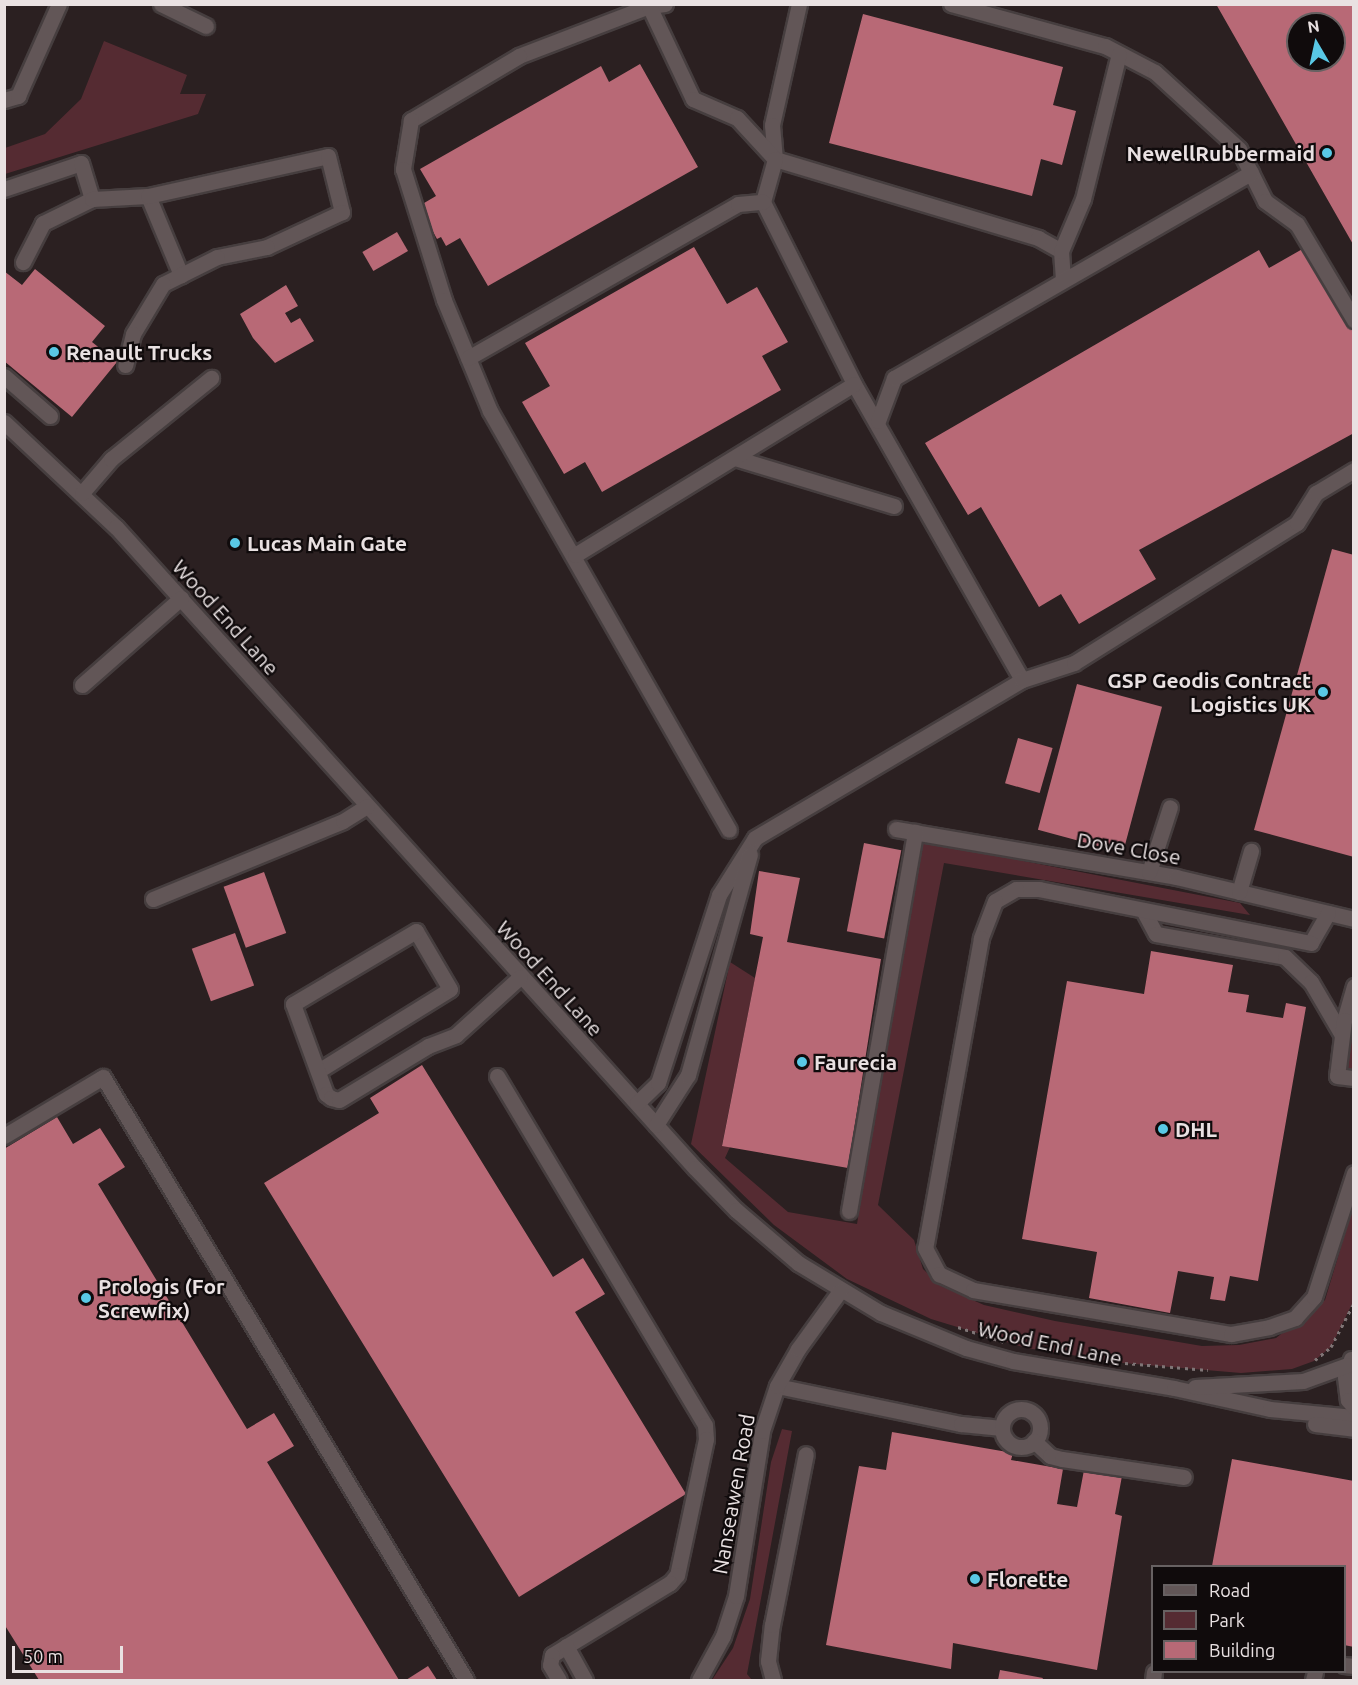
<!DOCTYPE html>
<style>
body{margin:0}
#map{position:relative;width:1358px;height:1685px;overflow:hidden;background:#2b2021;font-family:Ubuntu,sans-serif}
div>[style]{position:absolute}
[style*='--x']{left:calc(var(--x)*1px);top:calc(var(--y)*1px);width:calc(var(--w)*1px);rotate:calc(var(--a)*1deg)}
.green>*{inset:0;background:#552b32}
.building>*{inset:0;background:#b86976;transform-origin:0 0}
.path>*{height:3px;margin-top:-1.5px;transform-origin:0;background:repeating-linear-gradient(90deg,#7f7576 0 3px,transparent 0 7.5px)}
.roads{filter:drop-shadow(2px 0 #463e3f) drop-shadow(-2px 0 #463e3f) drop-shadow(0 2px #463e3f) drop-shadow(0 -2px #463e3f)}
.minor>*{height:15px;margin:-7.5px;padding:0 7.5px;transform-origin:7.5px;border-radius:7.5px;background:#625657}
.minor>.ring{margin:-7.5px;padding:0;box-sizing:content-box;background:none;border:15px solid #625657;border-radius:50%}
.dots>*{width:16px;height:16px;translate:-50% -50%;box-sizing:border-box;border:3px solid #100b0c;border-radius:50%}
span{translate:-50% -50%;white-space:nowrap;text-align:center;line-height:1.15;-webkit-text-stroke:4.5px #100b0c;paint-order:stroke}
.poi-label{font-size:21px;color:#e9e1e2;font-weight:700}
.right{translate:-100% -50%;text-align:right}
.left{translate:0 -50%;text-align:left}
.street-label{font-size:21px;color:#e9e1e2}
.frame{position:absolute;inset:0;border:6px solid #e9e1e2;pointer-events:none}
.legend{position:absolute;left:1151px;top:1565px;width:195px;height:108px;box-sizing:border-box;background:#100b0c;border:2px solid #676162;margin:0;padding:8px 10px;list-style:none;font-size:18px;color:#e9e1e2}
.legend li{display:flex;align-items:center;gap:12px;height:30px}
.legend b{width:30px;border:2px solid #676162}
.north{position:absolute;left:1286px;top:12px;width:60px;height:60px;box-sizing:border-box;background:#100b0c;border:2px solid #676162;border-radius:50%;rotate:351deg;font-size:16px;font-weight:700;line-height:24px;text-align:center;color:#e9e1e2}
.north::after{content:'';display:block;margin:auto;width:21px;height:27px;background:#59c8e5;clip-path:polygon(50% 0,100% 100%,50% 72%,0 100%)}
.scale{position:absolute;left:12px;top:1646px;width:111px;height:27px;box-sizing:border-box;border:3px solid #e9e1e2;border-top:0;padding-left:8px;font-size:18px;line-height:21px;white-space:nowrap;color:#e9e1e2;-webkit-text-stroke:4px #100b0c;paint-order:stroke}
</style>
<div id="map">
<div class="green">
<i style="clip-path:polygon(104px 41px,187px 75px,180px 94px,206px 94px,198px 114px,5px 174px,5px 148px,45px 134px,81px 99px)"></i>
<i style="clip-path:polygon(920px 841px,1240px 903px,1250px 915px,944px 863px,878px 1205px,914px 1240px,923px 1269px,941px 1286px,984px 1305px,1055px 1321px,1202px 1346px,1239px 1345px,1276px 1338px,1325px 1300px,1353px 1207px,1353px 1302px,1331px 1347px,1314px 1361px,1292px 1369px,1241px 1373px,1123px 1363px,1026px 1348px,931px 1319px,847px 1279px,774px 1225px,691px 1144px,730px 962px,755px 978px,722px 1145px,730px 1147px,725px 1158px,788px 1212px,857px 1224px)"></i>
<i style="clip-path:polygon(1353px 1017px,1353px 1070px,1344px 1068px)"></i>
<i style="clip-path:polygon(782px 1429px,792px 1431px,747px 1674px,752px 1680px,712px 1680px,733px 1648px,750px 1599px,771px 1462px)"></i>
</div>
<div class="building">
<i style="clip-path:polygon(evenodd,1216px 4px,1354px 4px,1354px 246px,1216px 4px,1298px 24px,1334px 24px,1334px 60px,1298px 60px,1298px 24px)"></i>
<i style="clip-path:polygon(863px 14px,1063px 67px,1053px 105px,1076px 111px,1062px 165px,1041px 159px,1032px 196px,829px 143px)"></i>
<i style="clip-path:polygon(640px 64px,698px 167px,488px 286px,460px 238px,446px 246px,441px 237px,437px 239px,419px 206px,436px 196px,420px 169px,601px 66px,609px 82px)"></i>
<i style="left:397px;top:232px;width:22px;height:40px;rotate:60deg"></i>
<i style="clip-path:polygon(694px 247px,727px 304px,757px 287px,788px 342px,762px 356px,781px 390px,602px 492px,585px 462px,564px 474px,522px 402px,550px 386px,525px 343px)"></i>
<i style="clip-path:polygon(1306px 247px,1354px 329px,1354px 433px,1139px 550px,1156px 579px,1079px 624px,1061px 594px,1039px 607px,981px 507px,968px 515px,925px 443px,1259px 250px,1269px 268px)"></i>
<i style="clip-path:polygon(35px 269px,105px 326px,92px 342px,117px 362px,72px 417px,4px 361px,4px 271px,22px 285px)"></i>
<i style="clip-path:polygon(286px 285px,298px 306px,285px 313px,291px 323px,300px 318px,314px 341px,275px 363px,253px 338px,240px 314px)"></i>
<i style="clip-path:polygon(1332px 549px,1354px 555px,1354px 857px,1254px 830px)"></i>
<i style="left:1077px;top:684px;width:88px;height:151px;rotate:15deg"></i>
<i style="left:1018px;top:738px;width:36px;height:47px;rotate:16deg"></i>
<i style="left:864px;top:843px;width:38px;height:90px;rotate:11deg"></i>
<i style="clip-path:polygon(759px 871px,800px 878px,787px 942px,881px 959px,848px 1168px,722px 1146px,763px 937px,750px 934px)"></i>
<i style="left:264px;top:872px;width:65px;height:43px;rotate:70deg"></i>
<i style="left:235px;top:933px;width:56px;height:46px;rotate:70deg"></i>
<i style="clip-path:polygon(1151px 951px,1233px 965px,1228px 992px,1249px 995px,1246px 1012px,1283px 1018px,1286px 1003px,1306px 1007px,1258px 1281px,1230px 1276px,1225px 1301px,1210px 1299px,1214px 1277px,1178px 1271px,1170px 1313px,1089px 1298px,1097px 1252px,1022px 1239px,1067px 981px,1144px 994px)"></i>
<i style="clip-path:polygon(422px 1065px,553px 1277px,583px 1258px,605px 1294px,575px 1312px,686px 1494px,519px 1597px,264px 1183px,379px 1113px,370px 1098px)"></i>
<i style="clip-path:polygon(57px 1117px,73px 1144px,100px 1128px,125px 1167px,98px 1184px,247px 1429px,274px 1413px,294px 1446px,267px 1462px,399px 1680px,39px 1680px,4px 1624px,4px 1149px)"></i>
<i style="clip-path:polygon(892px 1432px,1013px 1453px,1011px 1460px,1063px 1469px,1057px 1504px,1077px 1507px,1084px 1470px,1122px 1476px,1115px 1514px,1122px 1516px,1097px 1670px,953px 1643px,951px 1669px,826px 1645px,859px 1466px,886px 1470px)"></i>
<i style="clip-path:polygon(1232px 1459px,1354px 1481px,1354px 1647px,1344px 1645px,1344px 1566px,1212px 1566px)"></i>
<i style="clip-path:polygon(428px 1666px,437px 1680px,406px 1680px)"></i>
<i style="clip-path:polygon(1000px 1670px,1043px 1678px,1042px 1680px,998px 1680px)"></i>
</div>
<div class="path">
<i style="--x:958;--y:1327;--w:48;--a:18.1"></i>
<i style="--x:1315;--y:1360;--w:21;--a:-39"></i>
<i style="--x:1331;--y:1347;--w:50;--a:-62.4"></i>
<i style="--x:1125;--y:1363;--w:83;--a:4.8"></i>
</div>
<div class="roads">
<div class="minor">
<i style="--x:161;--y:4;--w:50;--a:26.1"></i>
<i style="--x:665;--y:4;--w:16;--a:173"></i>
<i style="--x:649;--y:6;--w:139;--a:159"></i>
<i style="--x:519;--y:56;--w:126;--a:149.3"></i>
<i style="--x:411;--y:120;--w:50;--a:99.3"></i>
<i style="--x:403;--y:169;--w:137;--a:72.6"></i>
<i style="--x:444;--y:300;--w:120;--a:67.5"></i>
<i style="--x:490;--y:411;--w:482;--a:60.3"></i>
<i style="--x:799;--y:4;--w:124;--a:102.6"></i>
<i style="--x:772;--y:125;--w:34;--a:85"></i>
<i style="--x:775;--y:159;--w:275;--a:16.7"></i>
<i style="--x:1038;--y:238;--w:26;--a:29"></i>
<i style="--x:1061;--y:251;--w:28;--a:86"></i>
<i style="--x:951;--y:4;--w:160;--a:15.3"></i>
<i style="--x:1105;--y:46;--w:56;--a:27.5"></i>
<i style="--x:1155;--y:72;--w:114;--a:42.5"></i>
<i style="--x:1239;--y:149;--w:58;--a:63.4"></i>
<i style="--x:1265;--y:201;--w:39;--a:36"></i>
<i style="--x:1297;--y:224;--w:112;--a:59.3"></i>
<i style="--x:649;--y:6;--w:103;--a:64.7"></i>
<i style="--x:693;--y:99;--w:48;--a:23.4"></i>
<i style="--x:737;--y:118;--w:56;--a:47.2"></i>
<i style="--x:775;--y:159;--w:45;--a:105.6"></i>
<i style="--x:763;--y:202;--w:203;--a:63.4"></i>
<i style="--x:854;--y:384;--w:340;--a:60.4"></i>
<i style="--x:4;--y:100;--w:15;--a:-16"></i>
<i style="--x:18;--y:96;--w:101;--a:-66"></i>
<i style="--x:4;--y:189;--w:81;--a:-18.7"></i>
<i style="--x:81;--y:163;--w:38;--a:73"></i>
<i style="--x:92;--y:199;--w:55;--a:153.9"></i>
<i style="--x:43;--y:223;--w:44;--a:117.1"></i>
<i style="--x:148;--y:196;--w:86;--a:67.3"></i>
<i style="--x:92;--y:199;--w:56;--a:-3.1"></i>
<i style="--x:148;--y:196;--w:184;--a:-12.5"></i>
<i style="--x:328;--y:156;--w:58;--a:76"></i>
<i style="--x:342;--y:212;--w:83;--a:155"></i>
<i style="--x:267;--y:247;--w:51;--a:168.7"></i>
<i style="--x:217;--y:257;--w:60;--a:153.4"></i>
<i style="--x:163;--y:284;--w:58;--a:121"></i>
<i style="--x:133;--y:334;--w:32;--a:104"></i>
<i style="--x:1061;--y:251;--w:56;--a:-67.1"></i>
<i style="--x:1083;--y:199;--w:149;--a:-76.1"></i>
<i style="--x:468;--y:358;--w:311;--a:-29.7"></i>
<i style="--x:738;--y:204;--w:25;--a:-5"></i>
<i style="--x:4;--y:376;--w:61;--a:41"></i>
<i style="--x:878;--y:421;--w:46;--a:-69.6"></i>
<i style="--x:894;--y:378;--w:412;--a:-29.9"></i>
<i style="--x:4;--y:422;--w:154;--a:43.2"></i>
<i style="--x:116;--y:527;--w:864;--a:47.91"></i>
<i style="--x:695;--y:1168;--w:59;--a:45.7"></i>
<i style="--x:736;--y:1210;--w:82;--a:40.5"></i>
<i style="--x:798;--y:1263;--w:97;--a:31.1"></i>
<i style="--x:881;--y:1313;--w:92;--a:22.4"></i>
<i style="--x:966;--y:1348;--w:49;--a:15.5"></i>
<i style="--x:1013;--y:1361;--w:163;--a:9.5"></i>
<i style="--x:1174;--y:1388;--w:98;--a:12.3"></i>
<i style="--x:1270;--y:1409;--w:84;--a:5.4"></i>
<i style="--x:735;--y:458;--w:166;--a:16.8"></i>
<i style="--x:82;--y:493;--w:45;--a:-49.5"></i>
<i style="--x:111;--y:459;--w:129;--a:-39"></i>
<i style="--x:575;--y:555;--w:327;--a:-31.5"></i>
<i style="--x:82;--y:685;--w:132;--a:-41.3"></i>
<i style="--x:896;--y:829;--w:284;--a:9.7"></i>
<i style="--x:1176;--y:877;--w:183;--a:13.3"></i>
<i style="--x:1149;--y:872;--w:68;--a:-72.1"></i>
<i style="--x:1239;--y:892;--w:43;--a:-73.7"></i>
<i style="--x:153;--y:899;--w:205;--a:-22.3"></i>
<i style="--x:343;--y:821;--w:28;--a:-32"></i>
<i style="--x:1143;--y:910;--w:27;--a:62"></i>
<i style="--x:1156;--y:934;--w:131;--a:10.1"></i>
<i style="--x:1285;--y:957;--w:36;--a:44"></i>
<i style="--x:1311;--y:982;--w:61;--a:59.7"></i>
<i style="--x:1328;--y:913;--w:34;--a:120"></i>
<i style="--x:1311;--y:943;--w:277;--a:-168.8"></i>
<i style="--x:1039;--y:889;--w:23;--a:180"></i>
<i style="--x:1016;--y:889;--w:24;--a:150"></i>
<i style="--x:995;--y:901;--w:40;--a:111"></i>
<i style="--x:981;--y:938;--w:315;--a:100.2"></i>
<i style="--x:925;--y:1248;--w:30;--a:62"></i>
<i style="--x:939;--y:1274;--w:38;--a:25"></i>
<i style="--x:973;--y:1290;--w:262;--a:9.7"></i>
<i style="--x:1231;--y:1334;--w:39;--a:-10"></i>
<i style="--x:1269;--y:1327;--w:28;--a:-19"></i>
<i style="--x:1295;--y:1318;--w:28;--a:-48"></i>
<i style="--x:1314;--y:1297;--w:130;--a:-72.1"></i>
<i style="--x:1354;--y:986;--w:35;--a:106"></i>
<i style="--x:1344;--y:1020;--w:56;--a:97.1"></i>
<i style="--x:1337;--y:1076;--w:17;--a:7"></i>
<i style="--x:318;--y:1071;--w:155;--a:-31.8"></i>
<i style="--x:450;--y:989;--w:67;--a:-120.4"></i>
<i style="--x:416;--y:931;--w:143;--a:149.3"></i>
<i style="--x:293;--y:1004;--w:96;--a:69.9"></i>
<i style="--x:326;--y:1094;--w:6;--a:39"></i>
<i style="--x:331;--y:1098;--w:8;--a:14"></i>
<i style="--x:339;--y:1100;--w:104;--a:-31.2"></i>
<i style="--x:428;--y:1046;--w:30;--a:-21"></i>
<i style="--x:456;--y:1035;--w:86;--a:-42.2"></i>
<i style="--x:497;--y:1076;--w:406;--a:59.2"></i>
<i style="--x:705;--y:1425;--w:14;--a:86"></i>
<i style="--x:706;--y:1439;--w:139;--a:102"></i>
<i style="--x:677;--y:1575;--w:11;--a:131"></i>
<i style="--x:670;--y:1583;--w:138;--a:148.6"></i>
<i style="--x:552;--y:1655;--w:10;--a:101"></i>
<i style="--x:550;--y:1665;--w:17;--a:59"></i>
<i style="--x:637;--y:1103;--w:29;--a:-44"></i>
<i style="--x:658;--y:1083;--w:198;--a:-72"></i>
<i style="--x:719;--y:895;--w:67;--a:-57.7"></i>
<i style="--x:755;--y:838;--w:310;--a:-30.6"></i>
<i style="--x:1022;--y:680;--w:55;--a:-18.1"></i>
<i style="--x:1074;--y:663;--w:263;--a:-32.1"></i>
<i style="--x:1297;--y:523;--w:36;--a:-58"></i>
<i style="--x:1316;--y:493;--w:44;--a:-31.2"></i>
<i style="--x:656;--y:1125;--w:59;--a:-57.4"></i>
<i style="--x:688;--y:1075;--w:229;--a:-74.3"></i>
<i style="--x:4;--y:1136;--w:115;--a:-30.8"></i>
<i style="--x:103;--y:1077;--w:704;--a:58.95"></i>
<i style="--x:849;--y:1211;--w:385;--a:-80.1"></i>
<i style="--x:1351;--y:1359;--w:19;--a:108"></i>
<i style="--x:1345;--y:1377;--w:23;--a:83"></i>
<i style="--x:1348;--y:1400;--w:9;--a:49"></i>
<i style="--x:777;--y:1386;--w:188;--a:11.7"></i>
<i style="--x:961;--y:1424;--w:41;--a:5.6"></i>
<i style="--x:1195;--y:1387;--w:108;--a:-3.2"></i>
<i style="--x:1303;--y:1381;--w:47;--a:-20"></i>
<i class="ring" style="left:1002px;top:1409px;width:23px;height:23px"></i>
<i style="--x:1315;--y:1424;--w:39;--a:7"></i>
<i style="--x:1034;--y:1441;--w:22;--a:43"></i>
<i style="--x:1050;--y:1456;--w:12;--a:14"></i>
<i style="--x:1062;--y:1459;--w:123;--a:8.4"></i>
<i style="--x:566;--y:1646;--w:39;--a:61"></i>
<i style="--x:1344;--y:1665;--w:10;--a:6"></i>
<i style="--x:699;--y:1680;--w:50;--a:-61.4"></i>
<i style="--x:723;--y:1636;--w:42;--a:-72"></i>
<i style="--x:736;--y:1596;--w:167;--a:-81"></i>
<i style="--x:762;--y:1431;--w:47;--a:-71.6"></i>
<i style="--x:777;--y:1386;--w:43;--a:-60.4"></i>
<i style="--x:798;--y:1349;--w:72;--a:-54.1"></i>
<i style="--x:773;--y:1680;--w:20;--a:-105"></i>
<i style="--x:768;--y:1661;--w:36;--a:-84"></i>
<i style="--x:772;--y:1625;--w:174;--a:-78.8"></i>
<i style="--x:1153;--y:1680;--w:8;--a:-83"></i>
<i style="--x:1313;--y:1680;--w:8;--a:-76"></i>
</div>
</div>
<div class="dots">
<i style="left:1327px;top:153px;background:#59c8e5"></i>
<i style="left:54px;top:352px;background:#59c8e5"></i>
<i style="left:235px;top:543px;background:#59c8e5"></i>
<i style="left:1323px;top:692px;background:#59c8e5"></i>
<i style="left:802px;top:1062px;background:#59c8e5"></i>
<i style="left:1163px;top:1129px;background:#59c8e5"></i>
<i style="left:86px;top:1298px;background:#59c8e5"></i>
<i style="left:975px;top:1579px;background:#59c8e5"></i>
</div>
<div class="poi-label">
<span class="right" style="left:1315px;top:153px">NewellRubbermaid</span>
<span class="left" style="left:66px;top:352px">Renault Trucks</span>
<span class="left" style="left:247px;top:543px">Lucas Main Gate</span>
<span class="right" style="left:1311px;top:692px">GSP Geodis Contract<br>Logistics UK</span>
<span class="left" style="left:814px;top:1062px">Faurecia</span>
<span class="left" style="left:1175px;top:1129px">DHL</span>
<span class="left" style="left:98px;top:1298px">Prologis (For<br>Screwfix)</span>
<span class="left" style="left:987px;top:1579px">Florette</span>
</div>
<div class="street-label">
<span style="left:226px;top:617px;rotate:48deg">Wood End Lane</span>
<span style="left:1129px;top:848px;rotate:10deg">Dove Close</span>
<span style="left:550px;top:978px;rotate:48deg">Wood End Lane</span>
<span style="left:1050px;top:1343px;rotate:12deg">Wood End Lane</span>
<span style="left:733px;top:1494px;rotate:-80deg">Nanseawen Road</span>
</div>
<div class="frame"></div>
<ul class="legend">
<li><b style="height:8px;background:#625657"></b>Road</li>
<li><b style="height:16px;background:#552b32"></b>Park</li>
<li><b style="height:16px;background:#b86976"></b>Building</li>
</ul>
<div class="north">N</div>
<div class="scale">50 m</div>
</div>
